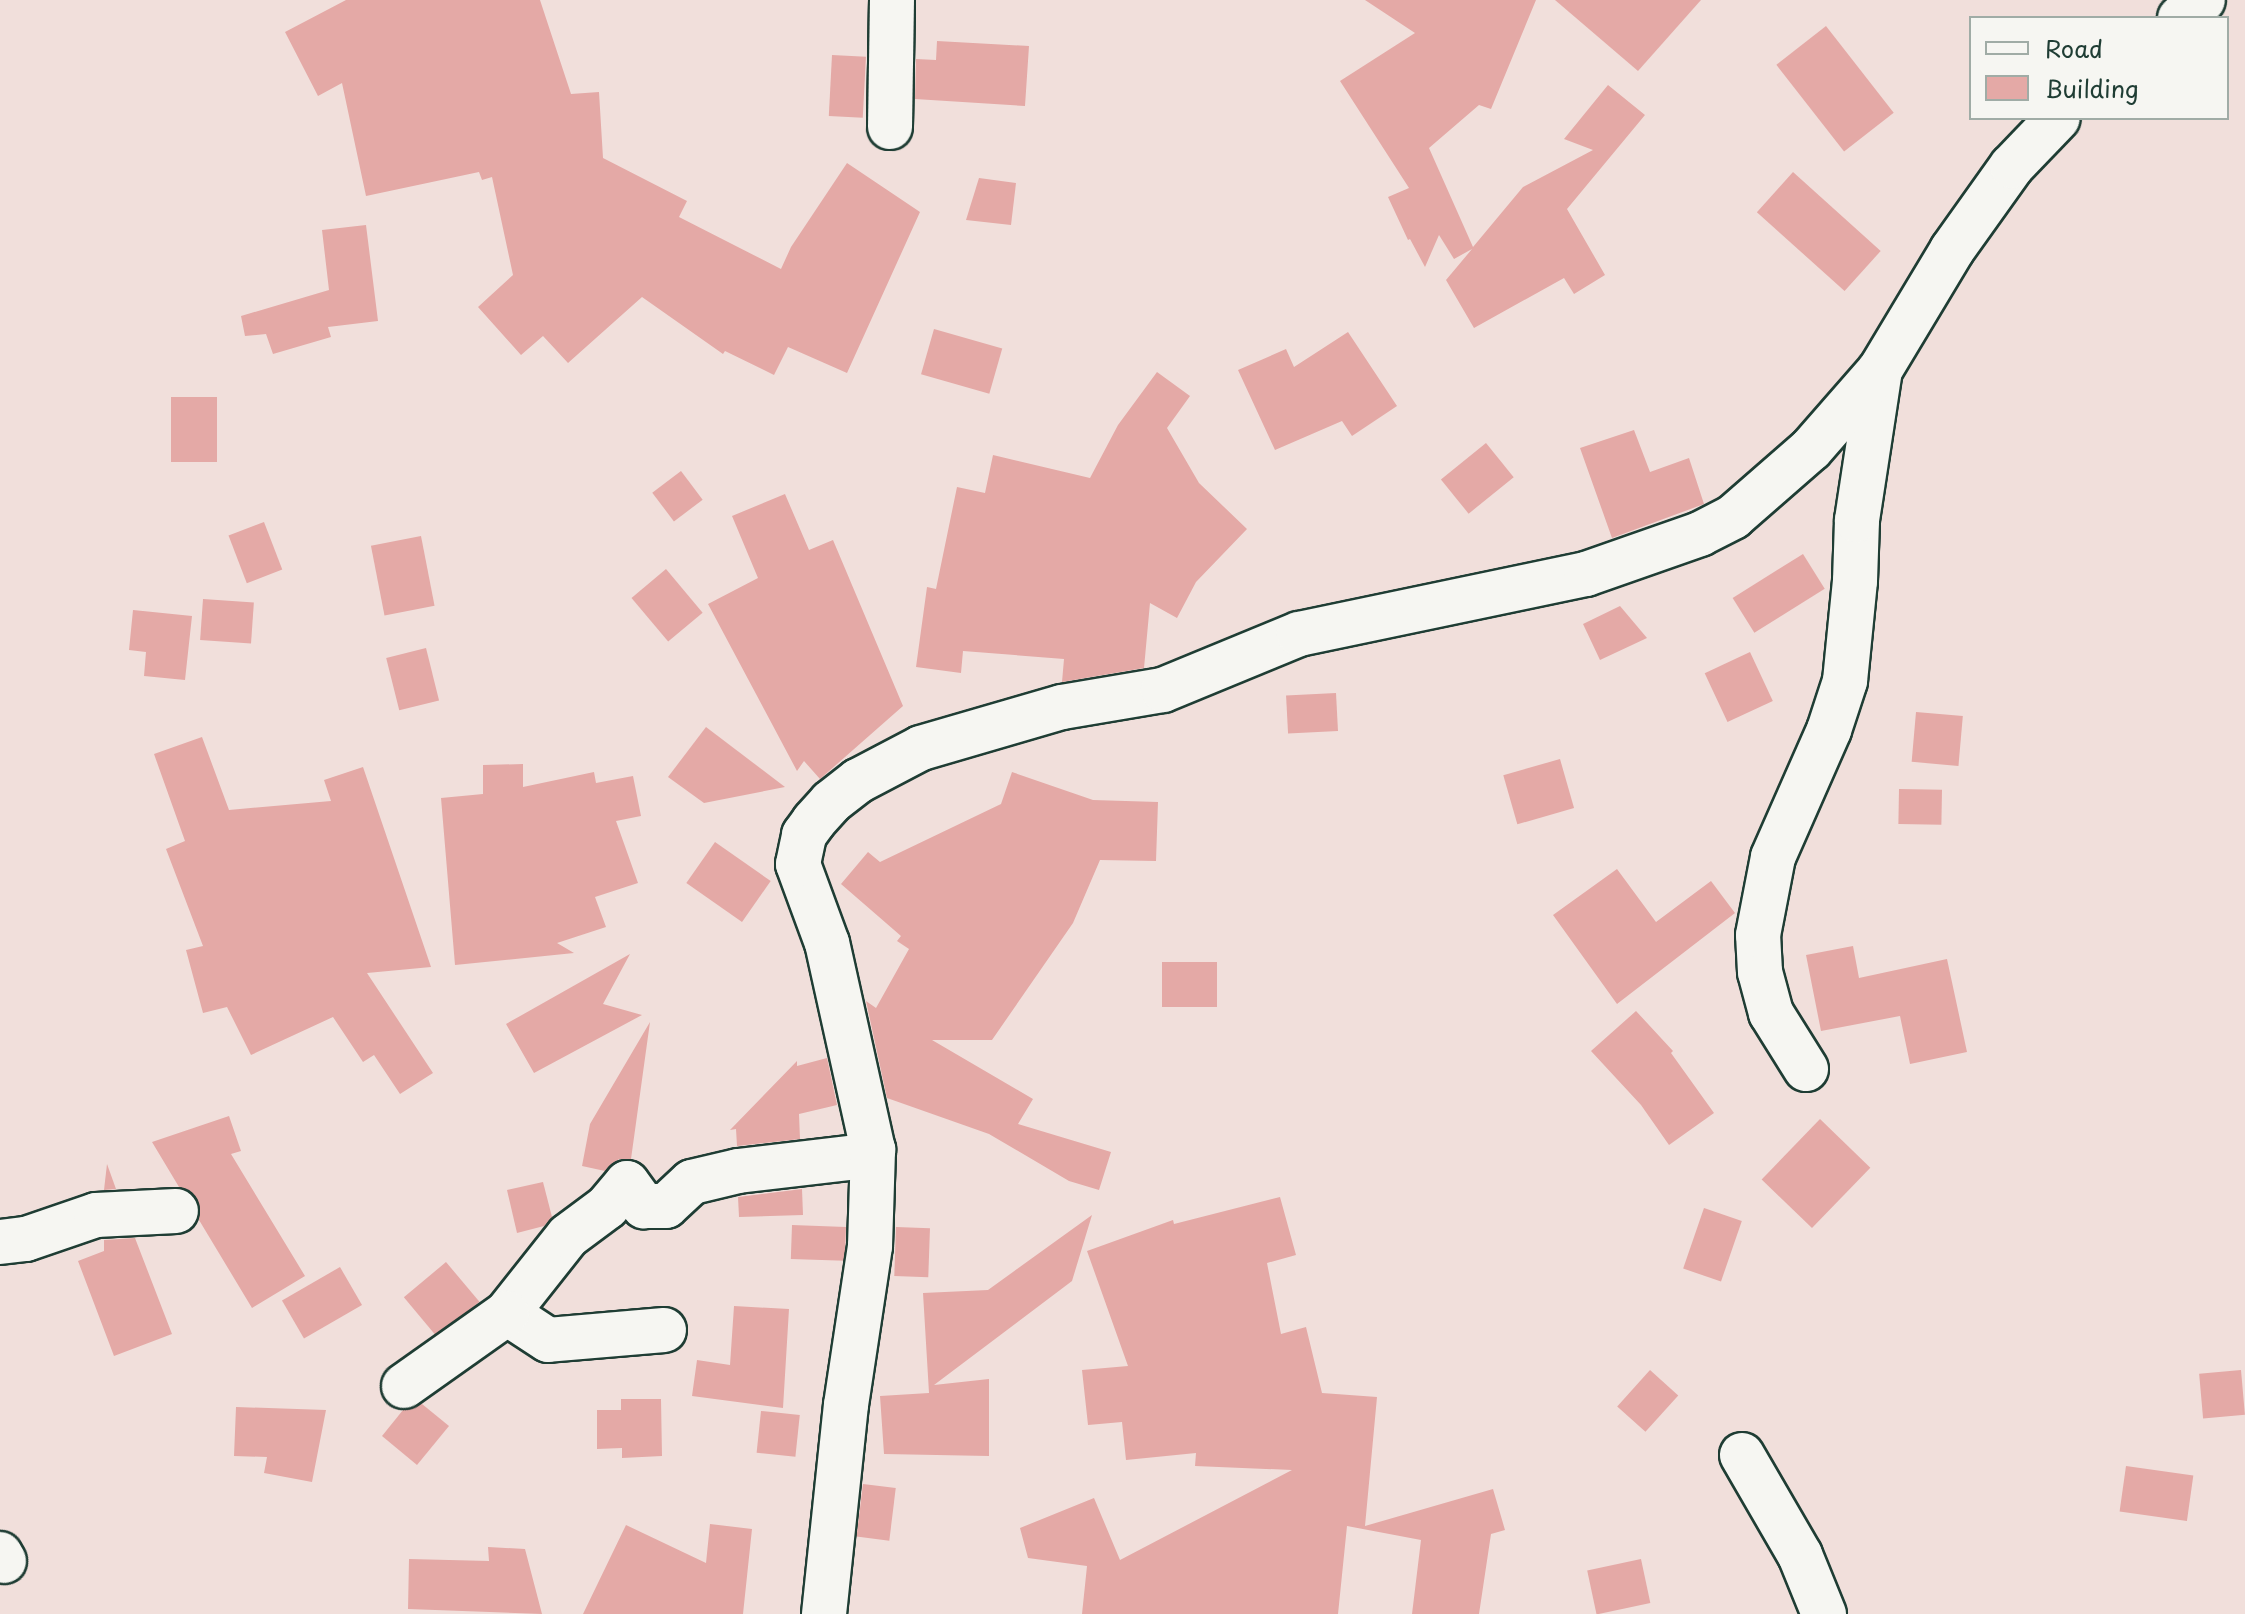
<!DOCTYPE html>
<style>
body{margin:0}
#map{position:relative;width:2245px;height:1614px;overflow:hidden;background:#f1dfdb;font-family:"Playpen Sans",sans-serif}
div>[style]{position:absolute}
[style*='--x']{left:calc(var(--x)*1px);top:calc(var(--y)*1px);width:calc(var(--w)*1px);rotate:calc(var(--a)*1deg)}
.building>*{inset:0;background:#e4a9a6;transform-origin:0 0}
.roads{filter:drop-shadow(2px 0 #1f3d34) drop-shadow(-2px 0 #1f3d34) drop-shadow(0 2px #1f3d34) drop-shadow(0 -2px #1f3d34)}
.street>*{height:44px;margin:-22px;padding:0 22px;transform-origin:22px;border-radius:22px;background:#f6f6f2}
span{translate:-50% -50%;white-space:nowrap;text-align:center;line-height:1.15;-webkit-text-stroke:6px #f6f6f2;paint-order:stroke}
.legend{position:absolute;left:1969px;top:16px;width:260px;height:104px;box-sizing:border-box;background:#f6f6f2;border:2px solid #a0aca6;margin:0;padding:10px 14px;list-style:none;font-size:24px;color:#1f3d34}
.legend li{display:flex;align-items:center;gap:16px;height:40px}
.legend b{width:40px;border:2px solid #a0aca6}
</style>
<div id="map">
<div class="building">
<i style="clip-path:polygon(346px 0,540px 0,571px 94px,599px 92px,603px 158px,687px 201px,679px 217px,781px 269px,791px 247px,847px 163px,920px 212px,847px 373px,788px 347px,774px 375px,725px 351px,723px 354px,642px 297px,568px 363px,543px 336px,521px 355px,478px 307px,513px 275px,492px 177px,482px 180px,479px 172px,366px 196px,342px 83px,318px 96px,285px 32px)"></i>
<i style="clip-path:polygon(1365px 0,1536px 0,1491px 109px,1479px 105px,1429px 148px,1473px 247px,1523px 187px,1593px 150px,1564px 139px,1608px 85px,1645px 115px,1567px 209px,1605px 275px,1574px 294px,1564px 278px,1474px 328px,1446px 280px,1472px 249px,1454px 259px,1439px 235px,1425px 267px,1410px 239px,1408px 240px,1388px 197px,1409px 188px,1340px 81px,1415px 33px)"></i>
<i style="clip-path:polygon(1555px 0,1701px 0,1638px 71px)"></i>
<i style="left:1826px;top:26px;width:110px;height:63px;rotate:52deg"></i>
<i style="clip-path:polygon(937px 41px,1029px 46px,1025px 106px,915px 99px,916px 59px,936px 60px)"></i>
<i style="left:832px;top:55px;width:34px;height:61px;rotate:3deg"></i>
<i style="left:1793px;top:172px;width:118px;height:54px;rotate:42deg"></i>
<i style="clip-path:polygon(979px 178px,1016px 183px,1011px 225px,966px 220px)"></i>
<i style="clip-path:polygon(366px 225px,378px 321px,328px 327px,331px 337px,273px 354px,266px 334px,245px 336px,241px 316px,329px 290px,322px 230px)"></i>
<i style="left:934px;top:329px;width:71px;height:47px;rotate:16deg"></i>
<i style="clip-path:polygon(1348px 332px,1397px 406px,1352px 436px,1342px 421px,1275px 450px,1238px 370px,1286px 349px,1294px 367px)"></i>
<i style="clip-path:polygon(1157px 372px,1190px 396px,1167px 428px,1199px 483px,1247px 529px,1196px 582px,1177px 618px,1150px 603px,1144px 668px,1062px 682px,1064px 659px,963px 651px,961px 673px,916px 667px,927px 587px,936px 589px,957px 487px,985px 493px,993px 455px,1090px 478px,1118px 425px)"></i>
<i style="left:171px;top:397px;width:46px;height:65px"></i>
<i style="clip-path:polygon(1634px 430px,1650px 472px,1689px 458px,1704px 504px,1612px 538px,1580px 448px)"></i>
<i style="left:1486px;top:443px;width:44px;height:58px;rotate:51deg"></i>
<i style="left:681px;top:471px;width:36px;height:36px;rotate:53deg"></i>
<i style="clip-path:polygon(785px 494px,809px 550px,833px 540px,903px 706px,820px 779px,804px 761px,797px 771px,708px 604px,758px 578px,732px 516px)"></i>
<i style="left:264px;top:522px;width:51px;height:38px;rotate:69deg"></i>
<i style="left:421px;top:536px;width:71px;height:51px;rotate:79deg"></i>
<i style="left:1803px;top:554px;width:41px;height:83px;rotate:58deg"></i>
<i style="left:666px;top:569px;width:57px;height:45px;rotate:50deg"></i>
<i style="left:203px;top:599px;width:51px;height:41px;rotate:4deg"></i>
<i style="clip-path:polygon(1620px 606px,1647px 638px,1600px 660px,1583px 624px)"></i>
<i style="clip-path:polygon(133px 610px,192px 616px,185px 680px,144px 676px,146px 652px,129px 650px)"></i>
<i style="left:426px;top:648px;width:54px;height:41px;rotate:76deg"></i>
<i style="left:1750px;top:652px;width:54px;height:50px;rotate:65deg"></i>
<i style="left:1336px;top:693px;width:38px;height:50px;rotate:87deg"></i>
<i style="left:1916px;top:712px;width:47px;height:50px;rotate:5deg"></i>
<i style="clip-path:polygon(706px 727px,785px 787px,704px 803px,668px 777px)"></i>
<i style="clip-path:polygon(202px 737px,229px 810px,331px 801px,324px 780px,363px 767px,431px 967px,367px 973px,433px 1073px,400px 1094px,374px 1055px,363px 1062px,333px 1017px,251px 1055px,227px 1007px,203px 1013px,186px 950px,203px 946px,166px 849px,185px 841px,154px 754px)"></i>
<i style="left:1560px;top:759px;width:51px;height:59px;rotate:74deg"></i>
<i style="clip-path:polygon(523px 764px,523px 787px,594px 772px,596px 783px,633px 776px,641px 816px,616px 821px,638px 883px,595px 897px,606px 927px,557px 943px,574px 953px,455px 965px,441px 798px,483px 794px,483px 765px)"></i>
<i style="clip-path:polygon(1012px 772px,1093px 800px,1158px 802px,1156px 861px,1100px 860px,1073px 923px,992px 1040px,932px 1040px,1033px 1099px,1018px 1124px,1111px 1152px,1099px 1190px,1069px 1181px,989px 1134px,887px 1098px,866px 1001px,876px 1008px,909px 949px,897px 941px,901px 936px,841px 884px,868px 852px,880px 862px,1001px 804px)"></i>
<i style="left:1899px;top:789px;width:43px;height:35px;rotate:1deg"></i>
<i style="left:715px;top:842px;width:68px;height:50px;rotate:35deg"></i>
<i style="clip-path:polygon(1617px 869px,1656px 922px,1711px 881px,1735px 913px,1617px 1004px,1553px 915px)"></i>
<i style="clip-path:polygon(1853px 946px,1859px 978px,1947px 959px,1967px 1052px,1910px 1064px,1900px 1016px,1821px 1031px,1806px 955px)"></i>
<i style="clip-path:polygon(630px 954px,603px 1004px,642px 1015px,534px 1073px,506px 1024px)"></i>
<i style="left:1162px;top:962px;width:55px;height:45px"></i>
<i style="clip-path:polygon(1636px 1011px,1673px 1051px,1671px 1053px,1714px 1113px,1669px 1145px,1641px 1105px,1591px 1051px)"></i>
<i style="clip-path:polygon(650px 1022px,631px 1159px,619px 1159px,605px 1171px,582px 1166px,590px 1124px)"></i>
<i style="clip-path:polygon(827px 1058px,837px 1105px,799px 1114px,800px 1139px,737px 1146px,736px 1129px,730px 1130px,797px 1061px,797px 1066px)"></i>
<i style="clip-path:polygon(229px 1116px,241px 1151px,231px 1154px,305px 1276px,252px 1308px,199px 1220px,197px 1198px,179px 1187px,152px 1142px)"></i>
<i style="left:1820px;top:1119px;width:70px;height:84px;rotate:44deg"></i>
<i style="clip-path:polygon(107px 1164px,116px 1189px,104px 1190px)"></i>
<i style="clip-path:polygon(543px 1182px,552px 1217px,544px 1226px,517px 1233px,507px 1190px)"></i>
<i style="clip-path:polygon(802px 1189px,803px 1215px,739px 1217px,738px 1197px)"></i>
<i style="clip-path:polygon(1280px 1197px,1296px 1255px,1267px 1263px,1281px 1334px,1306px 1327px,1322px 1393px,1377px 1397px,1365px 1526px,1493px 1489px,1505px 1530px,1491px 1534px,1479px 1614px,1412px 1614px,1421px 1540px,1347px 1526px,1338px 1614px,1082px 1614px,1087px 1566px,1028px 1558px,1020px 1528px,1094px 1498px,1120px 1560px,1292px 1470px,1195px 1466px,1196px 1453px,1126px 1460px,1122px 1422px,1088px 1425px,1082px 1370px,1128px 1366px,1087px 1251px,1173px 1220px,1174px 1224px)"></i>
<i style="left:1704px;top:1208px;width:40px;height:64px;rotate:19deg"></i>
<i style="clip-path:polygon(1092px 1215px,1072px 1281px,934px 1385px,989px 1379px,989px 1456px,884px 1454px,880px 1396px,929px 1393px,923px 1293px,988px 1290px)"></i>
<i style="left:792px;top:1225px;width:54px;height:34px;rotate:2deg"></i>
<i style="left:896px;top:1227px;width:34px;height:49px;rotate:2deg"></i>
<i style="clip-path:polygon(135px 1238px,172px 1334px,114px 1356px,78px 1261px,104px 1251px,104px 1240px)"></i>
<i style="left:446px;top:1262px;width:52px;height:55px;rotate:50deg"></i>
<i style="left:340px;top:1267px;width:44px;height:67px;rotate:60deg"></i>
<i style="clip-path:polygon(734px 1306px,789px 1309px,783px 1408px,692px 1396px,697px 1360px,730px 1365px)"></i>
<i style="left:1650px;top:1370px;width:38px;height:49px;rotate:42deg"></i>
<i style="left:2241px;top:1370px;width:45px;height:42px;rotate:85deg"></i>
<i style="clip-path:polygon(621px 1399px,661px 1399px,662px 1456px,622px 1458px,622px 1448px,597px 1449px,597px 1410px,621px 1410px)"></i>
<i style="clip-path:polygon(422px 1404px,449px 1426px,417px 1465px,382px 1436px,403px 1410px)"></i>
<i style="clip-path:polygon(236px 1407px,326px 1410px,312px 1482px,264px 1473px,267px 1457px,234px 1456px)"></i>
<i style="left:761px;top:1411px;width:39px;height:42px;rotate:6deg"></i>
<i style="left:2126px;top:1466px;width:68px;height:46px;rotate:8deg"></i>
<i style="left:863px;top:1484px;width:33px;height:53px;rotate:7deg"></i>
<i style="clip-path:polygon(710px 1524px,752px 1529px,743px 1614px,583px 1614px,626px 1525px,706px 1563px)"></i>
<i style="clip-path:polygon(488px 1547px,525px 1549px,542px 1614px,408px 1609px,409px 1559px,489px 1561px)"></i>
<i style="left:1641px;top:1559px;width:45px;height:55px;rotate:78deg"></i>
</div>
<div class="roads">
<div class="street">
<i style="--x:2180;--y:18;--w:29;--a:-38"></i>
<i style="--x:890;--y:127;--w:127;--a:-89.1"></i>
<i style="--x:1806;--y:1069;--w:66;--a:-122"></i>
<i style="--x:1771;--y:1013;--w:42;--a:-105"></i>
<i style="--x:1760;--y:972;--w:37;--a:-93"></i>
<i style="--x:1758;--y:935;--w:79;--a:-79.1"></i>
<i style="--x:1773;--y:857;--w:139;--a:-66.2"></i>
<i style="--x:1829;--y:730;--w:52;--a:-71.9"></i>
<i style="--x:1845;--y:681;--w:100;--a:-84.3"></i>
<i style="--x:1855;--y:581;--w:61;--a:-88.1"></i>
<i style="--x:1857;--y:520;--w:152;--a:-81.3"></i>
<i style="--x:0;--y:1242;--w:26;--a:-7"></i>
<i style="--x:26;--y:1239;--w:74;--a:-18.9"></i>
<i style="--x:96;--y:1215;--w:80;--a:-2.9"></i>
<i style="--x:664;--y:1330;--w:116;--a:175.1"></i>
<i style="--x:548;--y:1340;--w:49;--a:-146.6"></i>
<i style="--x:507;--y:1313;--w:98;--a:-51.6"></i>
<i style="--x:568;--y:1236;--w:49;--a:-36.6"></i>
<i style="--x:607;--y:1207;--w:31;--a:-50"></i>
<i style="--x:627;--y:1183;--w:29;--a:54"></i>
<i style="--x:644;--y:1206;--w:22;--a:0"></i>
<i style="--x:666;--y:1206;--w:35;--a:-43"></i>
<i style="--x:692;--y:1182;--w:47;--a:-13.4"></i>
<i style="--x:738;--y:1171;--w:121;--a:-6.7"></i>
<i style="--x:858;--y:1157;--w:17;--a:-25"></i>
<i style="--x:404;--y:1386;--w:126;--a:-35.3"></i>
<i style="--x:1742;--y:1455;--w:116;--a:59.9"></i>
<i style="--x:1800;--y:1555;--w:64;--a:67.9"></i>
<i style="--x:0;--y:1554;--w:8;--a:60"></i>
<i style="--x:824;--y:1614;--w:210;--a:-84"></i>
<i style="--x:846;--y:1405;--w:161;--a:-81.4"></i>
<i style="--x:870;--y:1246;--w:96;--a:-88.2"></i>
<i style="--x:873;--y:1150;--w:212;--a:-102.5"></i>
<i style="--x:827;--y:943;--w:84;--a:-110.2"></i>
<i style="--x:798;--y:864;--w:30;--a:-78"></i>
<i style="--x:804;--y:835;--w:17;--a:-54"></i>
<i style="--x:814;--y:821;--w:25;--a:-48"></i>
<i style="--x:831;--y:802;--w:34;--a:-38"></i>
<i style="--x:858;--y:781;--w:71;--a:-27.6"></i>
<i style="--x:921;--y:748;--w:147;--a:-16.2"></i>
<i style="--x:1062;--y:707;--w:102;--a:-9.6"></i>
<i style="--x:1163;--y:690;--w:147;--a:-22.4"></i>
<i style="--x:1299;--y:634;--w:293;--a:-11.8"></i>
<i style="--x:1586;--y:574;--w:121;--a:-19.3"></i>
<i style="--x:1700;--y:534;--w:37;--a:-27"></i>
<i style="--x:1733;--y:517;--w:103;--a:-41.1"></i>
<i style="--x:1811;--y:449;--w:105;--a:-48.9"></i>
<i style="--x:1880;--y:370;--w:140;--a:-59"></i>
<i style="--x:1952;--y:250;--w:103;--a:-54.5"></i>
<i style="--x:2012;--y:166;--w:66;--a:-46.2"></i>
</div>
</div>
<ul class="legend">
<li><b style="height:10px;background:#f6f6f2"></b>Road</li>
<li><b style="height:22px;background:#e4a9a6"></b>Building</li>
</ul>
</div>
